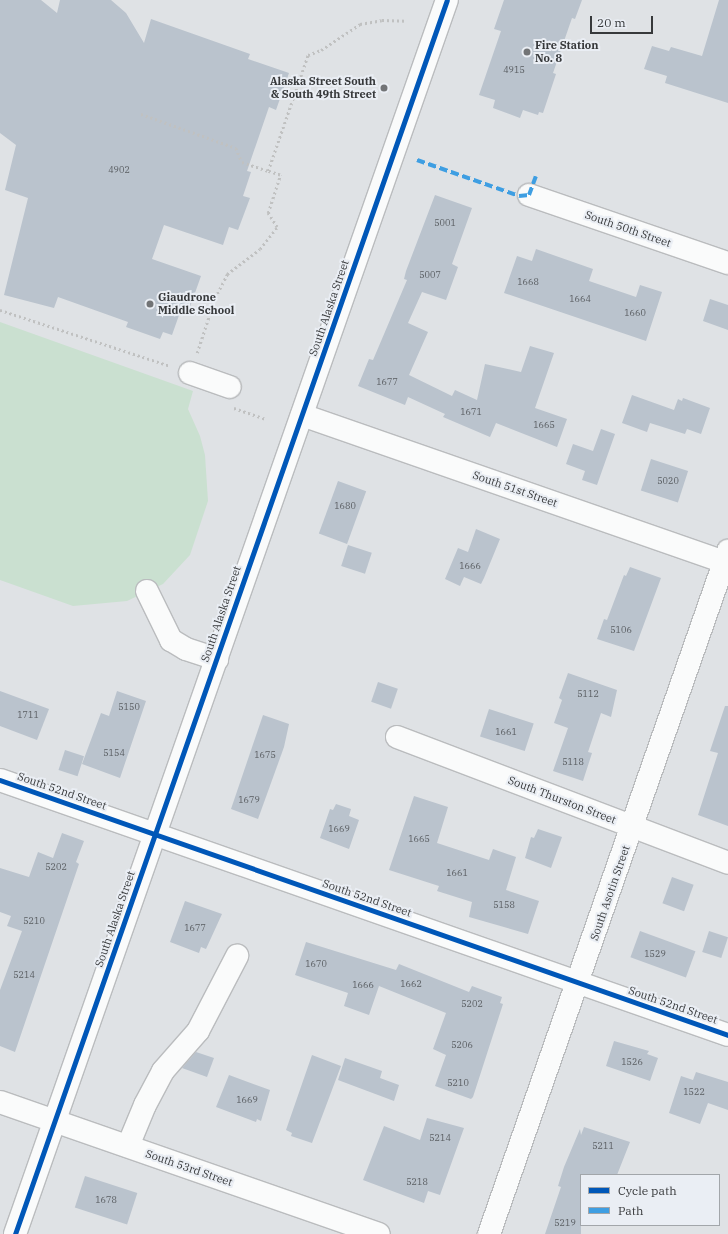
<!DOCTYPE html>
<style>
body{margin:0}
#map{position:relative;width:728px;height:1234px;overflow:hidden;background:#dfe2e5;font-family:"IBM Plex Serif",serif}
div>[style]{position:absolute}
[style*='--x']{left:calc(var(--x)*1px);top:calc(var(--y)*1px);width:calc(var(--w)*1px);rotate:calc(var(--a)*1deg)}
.green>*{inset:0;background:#cae0d0}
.building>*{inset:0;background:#bac3cd;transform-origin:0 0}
.path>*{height:2.5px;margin-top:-1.25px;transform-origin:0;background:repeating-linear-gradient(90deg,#c0c1c1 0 2px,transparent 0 5px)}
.roads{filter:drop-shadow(1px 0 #babcbe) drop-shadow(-1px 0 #babcbe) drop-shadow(0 1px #babcbe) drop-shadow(0 -1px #babcbe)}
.minor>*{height:22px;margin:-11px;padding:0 11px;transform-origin:11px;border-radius:11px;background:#fafbfb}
.quiet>*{height:4px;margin-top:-2px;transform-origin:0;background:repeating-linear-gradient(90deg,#3e9ee2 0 8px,transparent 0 12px)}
.cycleway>*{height:5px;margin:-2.5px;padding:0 2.5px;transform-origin:2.5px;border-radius:2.5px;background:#0057b8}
.dots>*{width:11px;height:11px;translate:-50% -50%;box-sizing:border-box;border:2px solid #eaeef4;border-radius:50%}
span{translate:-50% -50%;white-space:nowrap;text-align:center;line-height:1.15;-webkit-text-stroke:4px #eaeef4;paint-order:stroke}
.number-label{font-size:9px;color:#585c60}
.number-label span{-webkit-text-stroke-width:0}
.poi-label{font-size:11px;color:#37393b;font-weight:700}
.left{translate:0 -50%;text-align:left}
.right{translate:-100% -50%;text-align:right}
.street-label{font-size:11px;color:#37393b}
.legend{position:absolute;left:580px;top:1174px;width:140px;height:52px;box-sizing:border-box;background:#eaeef4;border:1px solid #a2a6aa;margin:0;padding:5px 7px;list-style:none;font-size:12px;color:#37393b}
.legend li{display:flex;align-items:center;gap:8px;height:20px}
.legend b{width:20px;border:1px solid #a2a6aa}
.scale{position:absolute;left:590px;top:16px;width:63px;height:18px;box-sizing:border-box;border:2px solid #37393b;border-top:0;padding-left:5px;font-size:12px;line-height:14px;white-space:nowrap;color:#37393b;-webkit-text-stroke:3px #eaeef4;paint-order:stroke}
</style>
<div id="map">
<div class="green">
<i style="clip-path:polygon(0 322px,193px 391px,188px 409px,200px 436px,205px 455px,208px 501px,190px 555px,163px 584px,127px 601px,73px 606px,0 580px)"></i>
</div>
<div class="building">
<i style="clip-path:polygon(0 0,41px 0,57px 13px,60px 0,111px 0,126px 13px,144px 43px,151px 19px,250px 54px,248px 59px,289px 73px,276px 110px,269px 107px,247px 171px,251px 172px,243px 196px,250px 198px,238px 230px,229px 227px,223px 245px,164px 225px,152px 259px,201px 276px,190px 307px,183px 304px,172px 335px,163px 332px,160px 339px,126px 327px,128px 322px,58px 297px,54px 308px,4px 295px,28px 198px,5px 190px,16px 145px,0 133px)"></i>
<i style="clip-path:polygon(504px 0,582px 0,575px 19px,572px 18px,553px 73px,556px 74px,543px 113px,539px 112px,538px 115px,523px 110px,520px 118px,493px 108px,495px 100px,479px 95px,501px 31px,494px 29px)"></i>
<i style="clip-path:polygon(719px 0,728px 0,728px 103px,665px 83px,667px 76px,644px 69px,652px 46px,669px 51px,671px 47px,702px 56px)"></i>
<i style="clip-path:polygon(435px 195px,472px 208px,452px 264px,458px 267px,446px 300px,422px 292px,408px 323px,428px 332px,409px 375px,452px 396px,455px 390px,477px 400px,485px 364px,521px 372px,530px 346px,554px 353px,535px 408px,567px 419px,557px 447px,496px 423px,490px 437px,443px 417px,445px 414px,408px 397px,405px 405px,358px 386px,369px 359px,373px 360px,407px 280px,404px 279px,406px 271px)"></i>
<i style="clip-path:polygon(536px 249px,593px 269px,589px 281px,636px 297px,640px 285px,662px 292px,646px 341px,504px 293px,517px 256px,532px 261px)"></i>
<i style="clip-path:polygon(710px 299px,728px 305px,728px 330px,703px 321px)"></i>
<i style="clip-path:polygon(632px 395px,674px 410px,678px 399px,682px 401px,683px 398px,710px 408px,701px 434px,687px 429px,685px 434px,650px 423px,647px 432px,622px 423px)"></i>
<i style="clip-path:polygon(601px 429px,615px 434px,597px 485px,582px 480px,585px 471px,566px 464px,573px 444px,593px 451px)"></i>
<i style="left:651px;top:459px;width:39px;height:33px;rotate:18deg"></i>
<i style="left:338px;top:481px;width:30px;height:56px;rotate:20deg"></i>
<i style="clip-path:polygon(476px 529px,500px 539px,484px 578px,481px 584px,464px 577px,460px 586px,445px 579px,458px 548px,468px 552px)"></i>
<i style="left:348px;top:545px;width:25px;height:22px;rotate:18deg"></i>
<i style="clip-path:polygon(630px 567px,661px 578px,634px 651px,597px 639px,604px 619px,607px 620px,624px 575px,626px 576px)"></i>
<i style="clip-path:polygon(568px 673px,617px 690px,611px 717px,601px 713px,588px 752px,592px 753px,583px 781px,553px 771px,568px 728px,554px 723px,562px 700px,559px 698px)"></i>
<i style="left:378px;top:682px;width:21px;height:21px;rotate:19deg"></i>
<i style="clip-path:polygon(0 691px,49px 709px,37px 740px,0 726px)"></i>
<i style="clip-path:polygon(117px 691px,146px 701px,120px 778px,82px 764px,101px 713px,109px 716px)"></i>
<i style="clip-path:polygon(725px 706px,728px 706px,728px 826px,698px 815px,718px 753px,710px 751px)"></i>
<i style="left:489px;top:709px;width:47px;height:29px;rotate:18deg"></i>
<i style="clip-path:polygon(263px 715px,289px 724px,284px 747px,258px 819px,231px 809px)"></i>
<i style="left:65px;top:750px;width:20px;height:21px;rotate:18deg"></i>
<i style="clip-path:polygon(414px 796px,448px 807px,437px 843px,489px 860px,493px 849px,516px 857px,506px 890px,539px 901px,528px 934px,469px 917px,472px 902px,437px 891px,439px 886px,389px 870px)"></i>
<i style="clip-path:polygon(336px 804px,351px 809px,349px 816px,359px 820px,349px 849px,320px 838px,330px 809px,333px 810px)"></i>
<i style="clip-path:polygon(538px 829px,562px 837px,551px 868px,525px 858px,531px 837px,534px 838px)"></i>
<i style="clip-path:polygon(62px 833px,84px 841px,76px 862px,79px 864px,15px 1052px,0 1046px,0 990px,22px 931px,7px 926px,11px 916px,0 912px,0 868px,29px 877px,38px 852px,53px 858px)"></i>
<i style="left:672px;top:877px;width:23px;height:28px;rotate:20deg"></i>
<i style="clip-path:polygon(185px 901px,222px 914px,206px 949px,201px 947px,199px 953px,170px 942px)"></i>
<i style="left:640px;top:931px;width:59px;height:28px;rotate:20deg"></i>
<i style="left:709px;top:931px;width:20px;height:22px;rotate:18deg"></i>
<i style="clip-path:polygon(306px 942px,396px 970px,399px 964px,469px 992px,472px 986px,502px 997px,500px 1003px,503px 1004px,473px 1097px,471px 1099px,435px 1086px,446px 1055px,433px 1049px,446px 1013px,379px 986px,369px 1015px,344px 1006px,348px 993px,295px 975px)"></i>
<i style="clip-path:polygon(614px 1041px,649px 1051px,647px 1054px,658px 1058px,650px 1081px,606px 1066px)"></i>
<i style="clip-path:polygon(196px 1052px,214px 1058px,207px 1077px,182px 1068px)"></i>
<i style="clip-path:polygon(312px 1055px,341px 1066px,312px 1143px,291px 1136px,292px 1133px,286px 1130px)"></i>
<i style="clip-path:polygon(345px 1058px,382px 1071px,380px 1078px,399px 1085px,394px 1101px,338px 1080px)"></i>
<i style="clip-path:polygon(696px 1072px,728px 1082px,728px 1110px,708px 1103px,700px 1124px,669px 1113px,681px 1076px,693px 1080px)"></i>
<i style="clip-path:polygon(229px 1075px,270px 1090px,261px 1121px,257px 1119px,256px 1122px,216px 1107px)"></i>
<i style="clip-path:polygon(427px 1118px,464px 1128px,440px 1195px,428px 1191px,424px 1203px,363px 1180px,384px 1126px,420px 1140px)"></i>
<i style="clip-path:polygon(584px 1127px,630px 1142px,617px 1175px,581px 1175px,581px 1234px,545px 1234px,561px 1187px,558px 1186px,564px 1167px,580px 1129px,581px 1135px)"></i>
<i style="left:85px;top:1176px;width:55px;height:33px;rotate:18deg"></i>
</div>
<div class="path">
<i style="--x:141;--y:114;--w:101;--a:19.7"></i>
<i style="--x:236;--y:148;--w:15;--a:67"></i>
<i style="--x:242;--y:162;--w:28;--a:19"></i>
<i style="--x:268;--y:171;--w:123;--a:-71"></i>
<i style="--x:308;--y:55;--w:14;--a:-21"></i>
<i style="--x:321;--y:50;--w:47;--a:-33.7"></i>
<i style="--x:360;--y:24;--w:22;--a:-10"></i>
<i style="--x:382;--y:20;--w:24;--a:2"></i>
<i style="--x:0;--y:310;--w:179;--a:18.2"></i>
<i style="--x:197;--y:353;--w:58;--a:-71.9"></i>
<i style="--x:215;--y:298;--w:27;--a:-63"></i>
<i style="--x:227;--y:274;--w:41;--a:-37.1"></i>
<i style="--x:260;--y:249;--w:28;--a:-52"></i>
<i style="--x:277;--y:227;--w:17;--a:-123"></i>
<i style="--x:268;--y:213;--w:40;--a:-72"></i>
<i style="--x:280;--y:175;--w:13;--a:-162"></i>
<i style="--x:234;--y:408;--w:34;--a:19"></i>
</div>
<div class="roads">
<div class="minor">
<i style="--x:529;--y:195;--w:210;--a:18.9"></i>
<i style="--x:190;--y:373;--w:42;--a:19.3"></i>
<i style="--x:302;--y:415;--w:451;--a:19.2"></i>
<i style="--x:147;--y:591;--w:55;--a:63.9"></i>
<i style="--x:171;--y:640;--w:17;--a:31"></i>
<i style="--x:186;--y:649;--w:33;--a:18"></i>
<i style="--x:397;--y:737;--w:354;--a:20.8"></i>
<i style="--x:0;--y:780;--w:771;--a:19.3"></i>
<i style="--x:0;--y:1102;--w:401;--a:19.2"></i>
<i style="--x:128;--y:1146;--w:44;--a:-67.5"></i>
<i style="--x:145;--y:1105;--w:38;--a:-62"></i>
<i style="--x:163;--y:1071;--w:53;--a:-48.8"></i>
<i style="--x:198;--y:1031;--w:85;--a:-62.5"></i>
<i style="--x:15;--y:1234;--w:1307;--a:-70.71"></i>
<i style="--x:489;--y:1234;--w:724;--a:-70.71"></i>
</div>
</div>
<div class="quiet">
<i style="--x:417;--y:160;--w:108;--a:19.4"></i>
<i style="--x:519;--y:196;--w:10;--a:-6"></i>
<i style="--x:529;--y:195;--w:20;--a:-70"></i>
</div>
<div class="cycleway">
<i style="--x:0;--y:780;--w:771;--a:19.3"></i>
<i style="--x:15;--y:1234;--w:1307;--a:-70.71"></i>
</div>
<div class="dots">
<i style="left:527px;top:52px;background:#727476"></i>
<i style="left:384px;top:88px;background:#727476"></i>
<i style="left:150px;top:304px;background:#727476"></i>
</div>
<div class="number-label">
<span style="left:514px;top:70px">4915</span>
<span style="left:119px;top:170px">4902</span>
<span style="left:445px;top:223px">5001</span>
<span style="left:430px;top:275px">5007</span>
<span style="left:528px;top:282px">1668</span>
<span style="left:580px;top:299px">1664</span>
<span style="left:635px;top:313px">1660</span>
<span style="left:387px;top:382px">1677</span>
<span style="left:471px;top:412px">1671</span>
<span style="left:544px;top:425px">1665</span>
<span style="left:668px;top:481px">5020</span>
<span style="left:345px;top:506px">1680</span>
<span style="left:470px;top:566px">1666</span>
<span style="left:621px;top:630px">5106</span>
<span style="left:588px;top:694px">5112</span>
<span style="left:129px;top:707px">5150</span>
<span style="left:28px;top:715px">1711</span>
<span style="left:506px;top:732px">1661</span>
<span style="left:114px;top:753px">5154</span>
<span style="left:265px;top:755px">1675</span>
<span style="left:573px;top:762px">5118</span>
<span style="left:249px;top:800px">1679</span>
<span style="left:339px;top:829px">1669</span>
<span style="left:419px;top:839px">1665</span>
<span style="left:56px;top:867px">5202</span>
<span style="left:457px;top:873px">1661</span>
<span style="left:504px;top:905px">5158</span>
<span style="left:34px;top:921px">5210</span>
<span style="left:195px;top:928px">1677</span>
<span style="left:655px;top:954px">1529</span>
<span style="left:316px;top:964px">1670</span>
<span style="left:24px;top:975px">5214</span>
<span style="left:411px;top:984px">1662</span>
<span style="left:363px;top:985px">1666</span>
<span style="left:472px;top:1004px">5202</span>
<span style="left:462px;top:1045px">5206</span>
<span style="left:632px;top:1062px">1526</span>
<span style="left:458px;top:1083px">5210</span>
<span style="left:694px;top:1092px">1522</span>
<span style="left:247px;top:1100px">1669</span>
<span style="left:440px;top:1138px">5214</span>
<span style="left:603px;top:1146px">5211</span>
<span style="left:417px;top:1182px">5218</span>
<span style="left:106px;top:1200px">1678</span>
<span style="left:565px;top:1223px">5219</span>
</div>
<div class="poi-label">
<span class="left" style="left:535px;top:52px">Fire Station<br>No. 8</span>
<span class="right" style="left:376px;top:88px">Alaska Street South<br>&amp; South 49th Street</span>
<span class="left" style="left:158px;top:304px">Giaudrone<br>Middle School</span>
</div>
<div class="street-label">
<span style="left:628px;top:229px;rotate:19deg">South 50th Street</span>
<span style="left:329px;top:308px;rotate:-71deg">South Alaska Street</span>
<span style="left:515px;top:489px;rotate:19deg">South 51st Street</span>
<span style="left:221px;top:614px;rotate:-71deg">South Alaska Street</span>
<span style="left:62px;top:791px;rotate:19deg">South 52nd Street</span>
<span style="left:562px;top:800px;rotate:21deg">South Thurston Street</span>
<span style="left:610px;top:893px;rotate:-71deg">South Asotin Street</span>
<span style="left:367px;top:898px;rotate:19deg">South 52nd Street</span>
<span style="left:115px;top:919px;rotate:-71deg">South Alaska Street</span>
<span style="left:673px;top:1005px;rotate:19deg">South 52nd Street</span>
<span style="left:189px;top:1168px;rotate:19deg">South 53rd Street</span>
</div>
<ul class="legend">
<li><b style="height:5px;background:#0057b8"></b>Cycle path</li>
<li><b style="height:5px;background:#3e9ee2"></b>Path</li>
</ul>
<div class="scale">20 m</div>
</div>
